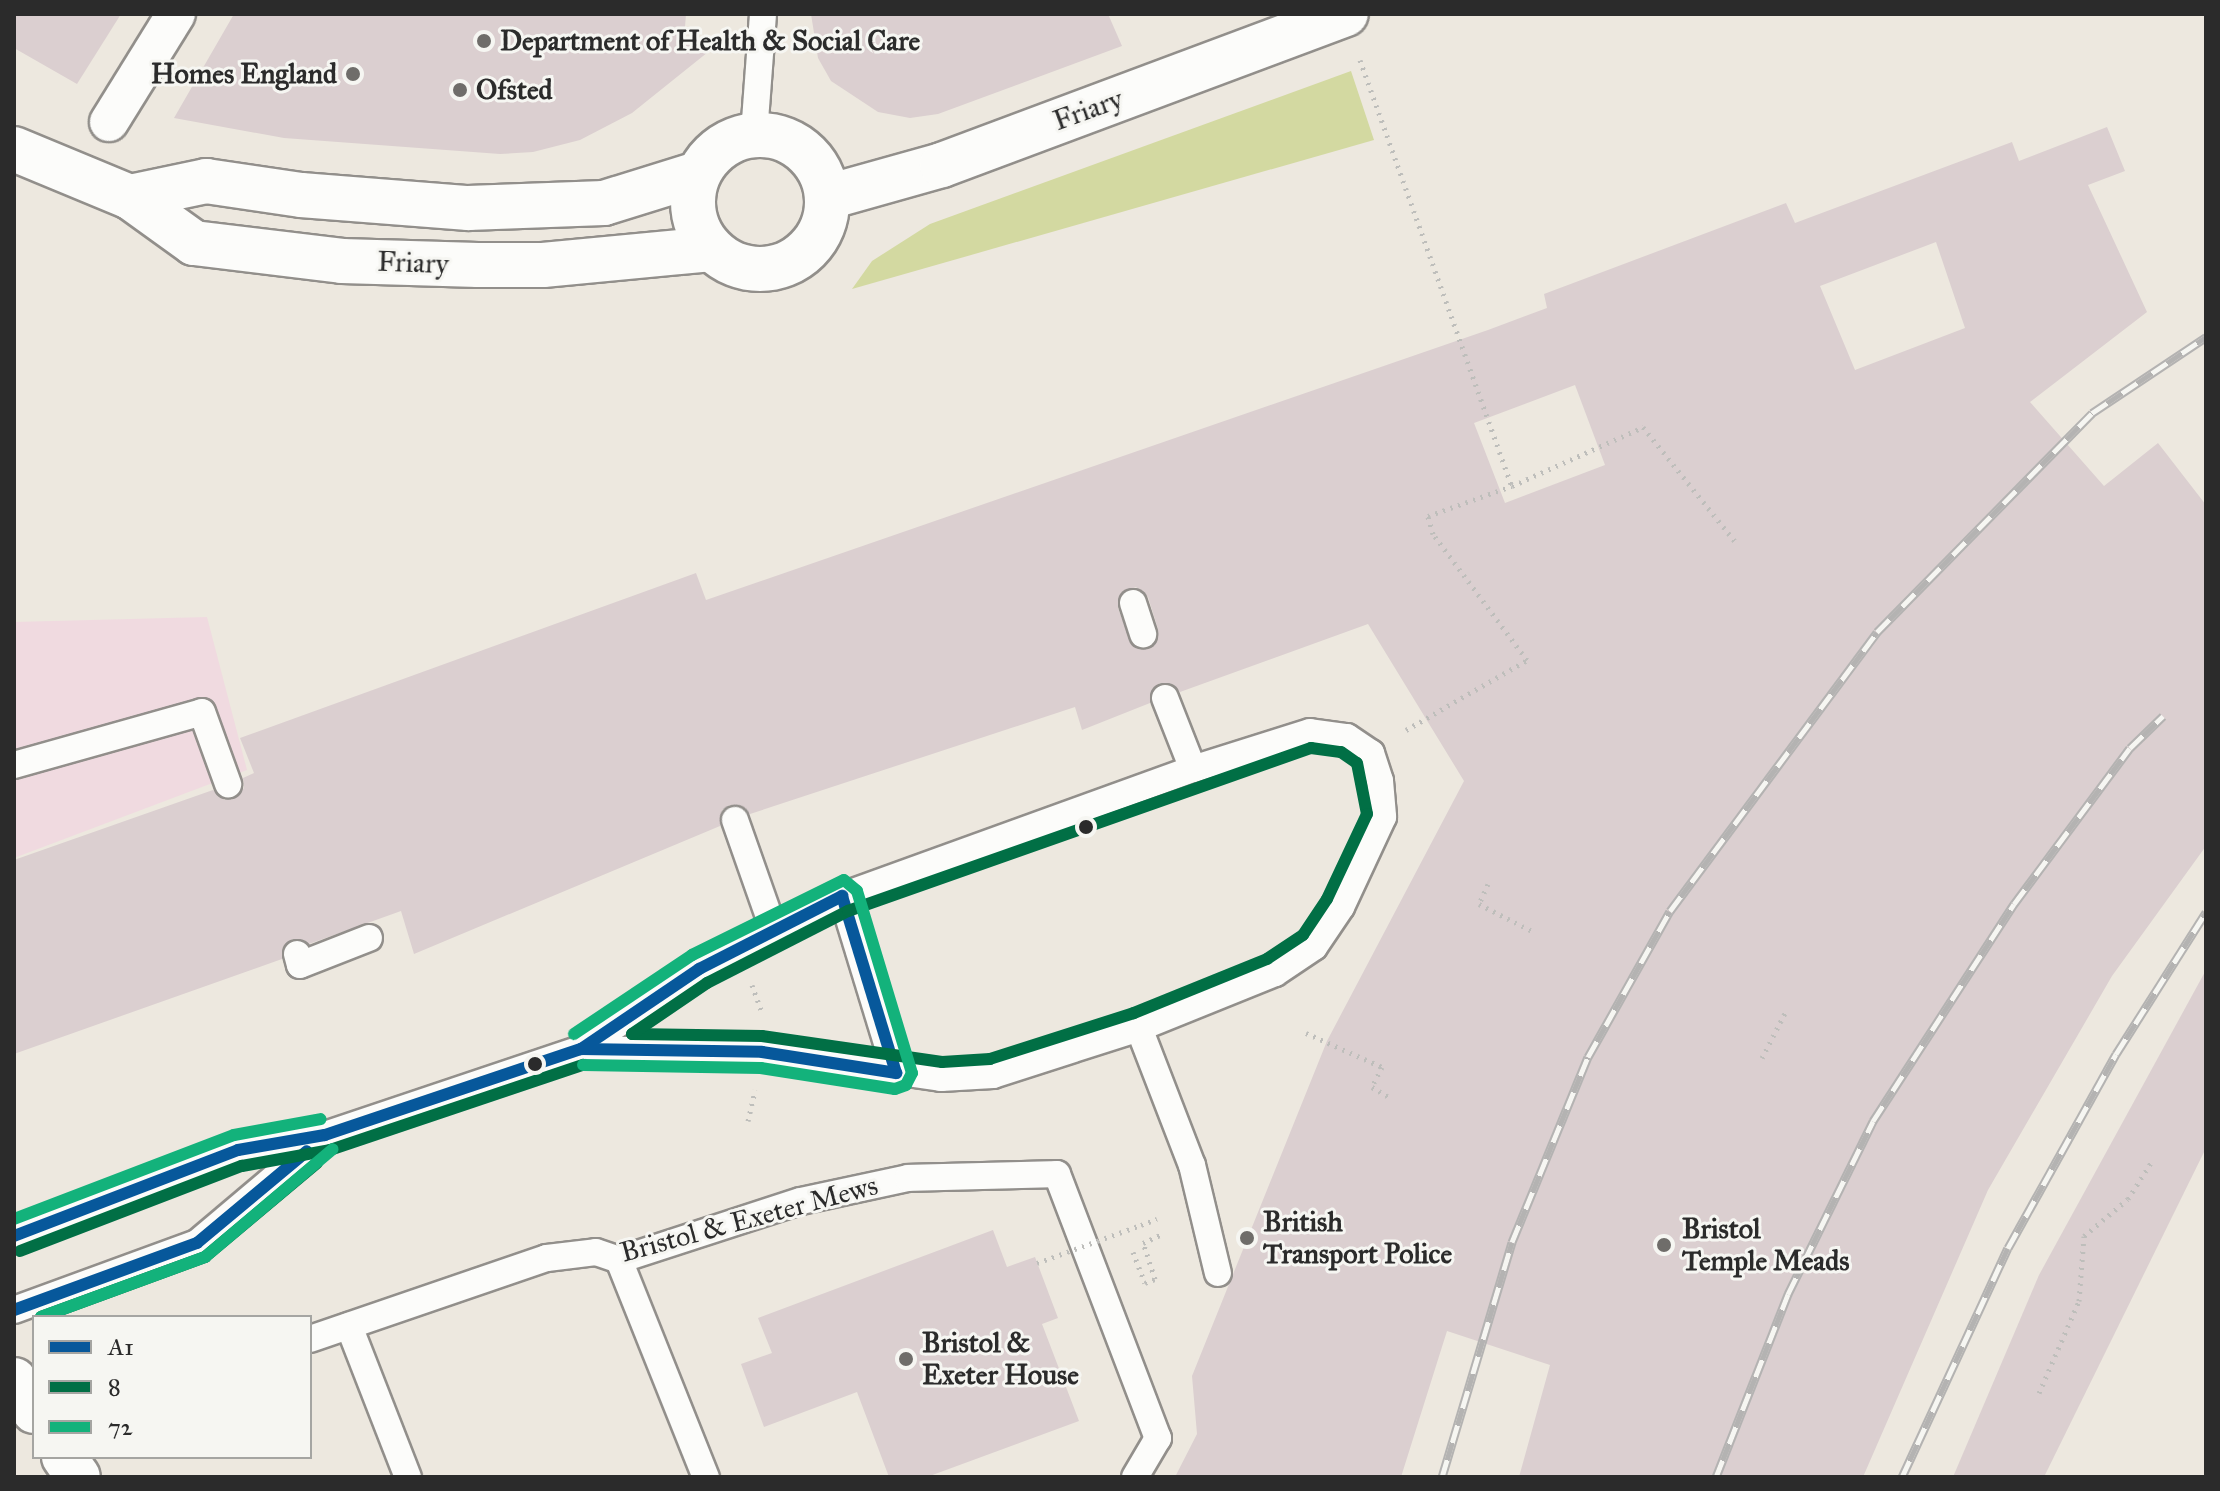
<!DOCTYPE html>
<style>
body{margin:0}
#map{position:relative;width:2220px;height:1491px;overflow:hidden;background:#ede8df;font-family:"IM FELL Great Primer",serif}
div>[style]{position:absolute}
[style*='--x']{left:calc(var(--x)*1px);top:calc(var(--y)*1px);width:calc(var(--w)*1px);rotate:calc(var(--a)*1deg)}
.built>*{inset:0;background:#f0dae0}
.green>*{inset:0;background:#d3d9a1}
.building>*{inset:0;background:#dbcfd0}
.path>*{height:5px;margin-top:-2.5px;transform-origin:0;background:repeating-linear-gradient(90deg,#bebebb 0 2px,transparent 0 8px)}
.roads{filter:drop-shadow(2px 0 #928f8b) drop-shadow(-2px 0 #928f8b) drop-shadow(0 2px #928f8b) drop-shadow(0 -2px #928f8b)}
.service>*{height:26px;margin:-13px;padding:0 13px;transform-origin:13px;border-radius:13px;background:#fcfcfa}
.pedestrian>*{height:38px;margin:-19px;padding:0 19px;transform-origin:19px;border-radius:19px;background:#fcfcfa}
.minor>*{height:44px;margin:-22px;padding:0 22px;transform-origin:22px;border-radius:22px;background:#fcfcfa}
.minor>.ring{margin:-22px;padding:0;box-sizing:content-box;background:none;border:44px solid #fcfcfa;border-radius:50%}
.trunk>*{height:44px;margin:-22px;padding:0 22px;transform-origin:22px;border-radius:22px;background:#fcfcfa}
.rail>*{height:9px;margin-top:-4.5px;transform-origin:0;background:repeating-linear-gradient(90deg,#f6f6f2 0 18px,#b4b3b2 0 36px);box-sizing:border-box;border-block:2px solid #b4b3b2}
.path-bridge>*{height:5px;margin-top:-2.5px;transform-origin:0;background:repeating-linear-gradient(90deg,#bebebb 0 2px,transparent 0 8px)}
.bus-1>*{height:12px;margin:-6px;padding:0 6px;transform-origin:6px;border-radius:6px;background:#07589b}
.bus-2>*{height:12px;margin:-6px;padding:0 6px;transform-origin:6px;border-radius:6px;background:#016f45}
.bus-3>*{height:12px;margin:-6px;padding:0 6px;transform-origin:6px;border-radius:6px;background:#13b27b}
.dots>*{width:22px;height:22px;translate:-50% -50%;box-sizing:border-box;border:4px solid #f6f6f2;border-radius:50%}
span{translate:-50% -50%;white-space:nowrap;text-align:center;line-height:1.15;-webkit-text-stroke:6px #f6f6f2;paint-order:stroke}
.poi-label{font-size:28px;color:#2b2b2b;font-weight:700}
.left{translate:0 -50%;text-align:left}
.right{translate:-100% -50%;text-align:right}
.street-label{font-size:28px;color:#2b2b2b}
.frame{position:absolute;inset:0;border:16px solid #2b2b2b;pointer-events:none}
.legend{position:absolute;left:32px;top:1315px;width:280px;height:144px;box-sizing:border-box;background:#f6f6f2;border:2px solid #a5a5a2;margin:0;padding:10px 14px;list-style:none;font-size:24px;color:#2b2b2b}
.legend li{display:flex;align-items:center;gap:16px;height:40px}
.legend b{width:40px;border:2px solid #a5a5a2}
</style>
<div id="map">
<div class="built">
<i style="clip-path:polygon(207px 617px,247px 770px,14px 858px,14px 622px)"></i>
</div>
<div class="green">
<i style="clip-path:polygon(1351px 71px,1374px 140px,852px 289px,872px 261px,930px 224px)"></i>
</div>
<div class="building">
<i style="clip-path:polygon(14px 14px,121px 14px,77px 84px,14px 48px)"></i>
<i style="clip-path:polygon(234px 14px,686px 14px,684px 40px,718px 44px,632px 113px,580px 140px,533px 152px,500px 154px,284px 138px,174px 118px)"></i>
<i style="clip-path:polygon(811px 14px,1108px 14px,1122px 46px,938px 114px,910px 118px,878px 112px,831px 81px,818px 58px)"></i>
<i style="clip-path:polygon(evenodd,2107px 127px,2125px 171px,2088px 185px,2147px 312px,2030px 402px,2104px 486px,2158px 443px,2206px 505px,2206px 846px,2112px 976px,1988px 1190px,1863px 1477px,1519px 1477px,1550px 1365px,1447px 1331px,1401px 1477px,1175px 1477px,1197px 1434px,1192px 1376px,1327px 1041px,1464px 781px,1368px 624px,1180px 692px,1174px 685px,1160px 683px,1152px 689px,1150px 703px,1082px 730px,1075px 707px,750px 814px,730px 805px,722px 810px,720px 826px,414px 954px,401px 911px,309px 944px,292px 939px,282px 949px,282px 959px,14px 1054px,14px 860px,213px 790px,224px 800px,234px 799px,244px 788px,243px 778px,254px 773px,240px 738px,696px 573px,706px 600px,1488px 330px,1547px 308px,1544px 294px,1786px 203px,1795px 223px,2012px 142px,2019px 161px,2107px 127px,1936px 242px,1965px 328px,1855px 370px,1820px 286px,1936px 242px,2107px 127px,1575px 385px,1605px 465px,1505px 503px,1474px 423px,1575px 385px,2107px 127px,1136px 587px,1148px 597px,1158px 629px,1155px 644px,1147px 649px,1132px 645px,1118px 608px,1121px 593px,1136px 587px)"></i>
<i style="clip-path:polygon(2206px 970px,2206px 1148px,2044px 1477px,1953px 1477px,2039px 1275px)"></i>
<i style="clip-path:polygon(993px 1230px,1007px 1267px,1035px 1257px,1058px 1318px,1042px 1324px,1079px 1421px,927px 1477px,889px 1477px,857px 1392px,764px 1427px,741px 1364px,772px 1353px,758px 1318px)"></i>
</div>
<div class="path">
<i style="--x:1360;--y:60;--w:452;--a:70.4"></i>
<i style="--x:1406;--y:730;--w:140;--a:-30"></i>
<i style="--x:1527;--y:660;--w:157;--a:-126.7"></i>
<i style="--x:1433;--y:534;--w:19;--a:-106"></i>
<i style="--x:1428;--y:516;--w:89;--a:-19.7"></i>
<i style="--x:1512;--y:486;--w:144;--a:-24.2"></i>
<i style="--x:1643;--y:427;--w:151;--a:51.2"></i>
<i style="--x:1488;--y:884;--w:22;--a:114"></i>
<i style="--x:1479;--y:904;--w:62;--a:27"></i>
<i style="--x:752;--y:985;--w:30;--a:70"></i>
<i style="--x:1306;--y:1033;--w:83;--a:24.1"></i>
<i style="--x:1382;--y:1067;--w:22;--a:117"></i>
<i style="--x:1372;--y:1087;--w:21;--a:31"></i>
<i style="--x:1762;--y:1058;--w:51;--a:-62.9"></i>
<i style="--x:748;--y:1121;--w:32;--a:-77"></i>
<i style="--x:1141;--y:1225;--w:17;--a:-21"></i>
<i style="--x:1133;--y:1252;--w:33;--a:69"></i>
<i style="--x:1145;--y:1283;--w:11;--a:-22"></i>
<i style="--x:1155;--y:1279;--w:38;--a:-108"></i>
<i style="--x:1143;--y:1243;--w:23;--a:-25"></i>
<i style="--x:2039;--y:1393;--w:100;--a:-66.5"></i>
<i style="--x:2079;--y:1301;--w:65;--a:-85.6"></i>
<i style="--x:2084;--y:1236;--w:57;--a:-40.1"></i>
<i style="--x:2128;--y:1199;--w:45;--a:-57.7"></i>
</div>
<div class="roads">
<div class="service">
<i style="--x:754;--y:134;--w:120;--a:-85.7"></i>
<i style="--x:1133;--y:603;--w:33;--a:72"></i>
<i style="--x:1165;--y:698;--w:76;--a:68.5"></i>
<i style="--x:14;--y:765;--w:195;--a:-15.7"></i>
<i style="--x:202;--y:712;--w:77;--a:70.1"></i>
<i style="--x:735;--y:820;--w:118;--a:70.6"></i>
<i style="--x:842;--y:896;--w:185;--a:73"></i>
<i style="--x:297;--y:954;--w:11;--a:75"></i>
<i style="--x:300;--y:965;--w:74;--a:-21.4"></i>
<i style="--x:1139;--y:1028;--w:147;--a:68.9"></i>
<i style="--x:1192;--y:1165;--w:111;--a:76.5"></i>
<i style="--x:14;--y:1236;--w:240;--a:-21"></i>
<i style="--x:238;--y:1150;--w:88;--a:-9.8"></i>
<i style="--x:325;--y:1135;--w:270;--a:-18.6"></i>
<i style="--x:581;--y:1049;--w:143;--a:-34.1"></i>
<i style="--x:699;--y:969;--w:161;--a:-27"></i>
<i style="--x:842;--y:896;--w:373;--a:-19.9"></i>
<i style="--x:1193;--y:769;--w:123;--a:-17.5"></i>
<i style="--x:1310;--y:732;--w:37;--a:8"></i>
<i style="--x:1347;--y:737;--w:29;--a:34"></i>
<i style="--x:1371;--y:753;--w:29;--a:72"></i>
<i style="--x:1380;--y:781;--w:36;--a:85"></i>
<i style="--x:1383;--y:817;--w:99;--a:115"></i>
<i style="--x:1341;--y:907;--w:48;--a:124"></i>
<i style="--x:1314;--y:947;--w:47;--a:146.3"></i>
<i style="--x:1275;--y:973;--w:147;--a:158"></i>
<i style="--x:1139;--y:1028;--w:153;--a:162.2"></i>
<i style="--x:993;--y:1075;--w:52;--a:176.7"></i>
<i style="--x:941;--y:1078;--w:181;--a:-171.7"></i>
<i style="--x:762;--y:1052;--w:181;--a:-179.1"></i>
<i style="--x:619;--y:1260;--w:234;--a:68.2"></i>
<i style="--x:14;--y:1310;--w:195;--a:-20.1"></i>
<i style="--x:197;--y:1243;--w:167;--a:-40.2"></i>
<i style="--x:349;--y:1326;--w:162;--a:68.7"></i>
<i style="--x:310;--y:1339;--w:250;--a:-18.9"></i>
<i style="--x:547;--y:1258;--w:49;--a:-7"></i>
<i style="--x:596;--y:1252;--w:24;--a:19"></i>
<i style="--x:619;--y:1260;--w:191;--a:-18"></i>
<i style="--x:801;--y:1201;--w:109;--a:-12.1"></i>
<i style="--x:908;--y:1178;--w:149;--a:-1.5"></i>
<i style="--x:1057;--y:1174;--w:283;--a:69.1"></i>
<i style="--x:1158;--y:1438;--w:45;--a:120.5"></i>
</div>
<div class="pedestrian">
<i style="--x:109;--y:122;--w:127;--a:-58.2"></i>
</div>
<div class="minor">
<i class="ring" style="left:693px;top:135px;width:90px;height:90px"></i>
<i style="--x:14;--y:149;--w:126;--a:22.5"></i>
<i style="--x:130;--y:197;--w:79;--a:35.7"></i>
<i style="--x:194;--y:243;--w:149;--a:6.9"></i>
<i style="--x:342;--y:261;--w:136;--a:1.7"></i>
<i style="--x:478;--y:265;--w:65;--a:0"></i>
<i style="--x:543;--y:265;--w:169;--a:-5.4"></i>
<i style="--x:130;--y:197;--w:78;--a:-11.9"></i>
<i style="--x:206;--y:181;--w:96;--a:8.4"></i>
<i style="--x:301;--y:195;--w:168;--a:4.5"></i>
<i style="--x:468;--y:208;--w:136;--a:-2.1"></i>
<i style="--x:604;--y:203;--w:97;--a:-17.3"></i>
<i style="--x:828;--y:197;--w:118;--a:-15.7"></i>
<i style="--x:942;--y:165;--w:431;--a:-20.5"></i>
</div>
<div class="trunk">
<i style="--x:14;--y:1380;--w:37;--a:57"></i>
<i style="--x:64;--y:1457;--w:24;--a:55"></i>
</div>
</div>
<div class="rail">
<i style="--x:1442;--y:1477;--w:245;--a:-73.4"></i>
<i style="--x:1512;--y:1242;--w:200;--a:-67.7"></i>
<i style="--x:1588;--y:1057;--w:167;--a:-60.7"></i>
<i style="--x:1670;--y:911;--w:347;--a:-53.4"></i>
<i style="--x:1877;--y:632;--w:307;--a:-45.5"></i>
<i style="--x:2092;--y:413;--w:137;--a:-33.7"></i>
<i style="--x:1716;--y:1477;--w:197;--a:-68.5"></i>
<i style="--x:1788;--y:1294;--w:193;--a:-63.8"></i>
<i style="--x:1873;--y:1121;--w:259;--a:-57"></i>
<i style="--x:2014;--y:904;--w:194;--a:-53.4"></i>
<i style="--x:2130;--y:748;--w:46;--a:-44.1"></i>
<i style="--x:1902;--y:1477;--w:252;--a:-65.2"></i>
<i style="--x:2008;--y:1248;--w:222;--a:-60.9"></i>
<i style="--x:2116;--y:1054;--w:168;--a:-57.6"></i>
</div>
<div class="path-bridge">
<i style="--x:1037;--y:1263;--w:111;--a:-20.1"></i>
</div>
<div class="bus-1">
<i style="--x:842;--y:896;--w:185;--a:73"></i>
<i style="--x:581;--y:1049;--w:181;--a:0.9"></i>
<i style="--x:762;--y:1052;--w:136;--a:8.9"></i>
<i style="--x:14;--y:1236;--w:240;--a:-21"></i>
<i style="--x:238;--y:1150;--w:88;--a:-9.8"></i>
<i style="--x:325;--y:1135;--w:270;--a:-18.6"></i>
<i style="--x:581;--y:1049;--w:143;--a:-34.1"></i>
<i style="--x:699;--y:969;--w:161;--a:-27"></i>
<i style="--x:14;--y:1310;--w:195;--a:-20.1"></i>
<i style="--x:197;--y:1243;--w:143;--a:-39.9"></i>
</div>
<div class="bus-2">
<i style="--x:1311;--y:748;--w:30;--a:8"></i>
<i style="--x:1341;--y:752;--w:19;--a:35"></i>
<i style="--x:1357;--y:763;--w:52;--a:78.9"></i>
<i style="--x:1367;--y:814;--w:94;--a:115.2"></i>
<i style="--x:1327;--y:899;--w:43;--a:123.7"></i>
<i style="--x:1303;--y:935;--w:43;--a:146.3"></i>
<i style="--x:1267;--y:959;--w:144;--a:157.9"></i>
<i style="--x:1134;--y:1013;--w:151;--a:162.3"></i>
<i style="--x:990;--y:1059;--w:48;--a:176.4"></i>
<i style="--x:942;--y:1062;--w:182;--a:-171.8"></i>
<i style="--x:762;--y:1036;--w:130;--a:-179.1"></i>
<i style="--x:632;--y:1034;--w:91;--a:-34.2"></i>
<i style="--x:707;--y:983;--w:158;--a:-27.1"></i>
<i style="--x:848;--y:911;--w:491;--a:-19.4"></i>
<i style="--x:20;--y:1251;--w:238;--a:-21"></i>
<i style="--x:242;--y:1166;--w:89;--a:-10.3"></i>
<i style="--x:330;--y:1150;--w:267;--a:-18.6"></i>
<i style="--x:41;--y:1317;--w:175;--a:-20.1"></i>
<i style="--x:205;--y:1257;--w:146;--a:-40"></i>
</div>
<div class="bus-3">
<i style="--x:574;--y:1034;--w:142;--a:-33.8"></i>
<i style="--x:692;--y:955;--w:169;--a:-26.3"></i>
<i style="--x:844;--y:880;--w:17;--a:40"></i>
<i style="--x:857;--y:891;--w:190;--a:73.2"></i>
<i style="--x:912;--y:1073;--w:13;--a:117"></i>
<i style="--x:906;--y:1085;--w:12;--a:160"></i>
<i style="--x:895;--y:1089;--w:136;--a:-171.1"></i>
<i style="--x:761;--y:1068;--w:178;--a:-179"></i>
<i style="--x:14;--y:1219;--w:235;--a:-20.9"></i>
<i style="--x:234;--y:1135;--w:88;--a:-10.4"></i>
<i style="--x:41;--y:1317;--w:175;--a:-20.1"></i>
<i style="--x:205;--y:1257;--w:167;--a:-40.2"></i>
</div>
<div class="dots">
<i style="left:484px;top:41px;background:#6f6d6a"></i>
<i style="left:353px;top:74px;background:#6f6d6a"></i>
<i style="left:460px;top:90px;background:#6f6d6a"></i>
<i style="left:1086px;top:827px;background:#2b2b2b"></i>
<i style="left:535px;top:1064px;background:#2b2b2b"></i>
<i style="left:1247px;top:1238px;background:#6f6d6a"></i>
<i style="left:1664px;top:1245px;background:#6f6d6a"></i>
<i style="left:906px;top:1359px;background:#6f6d6a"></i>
</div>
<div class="poi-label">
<span class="left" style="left:500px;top:41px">Department of Health &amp; Social Care</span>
<span class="right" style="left:337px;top:74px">Homes England</span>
<span class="left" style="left:476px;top:90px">Ofsted</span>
<span class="left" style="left:1263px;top:1238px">British<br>Transport Police</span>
<span class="left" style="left:1682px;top:1245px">Bristol<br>Temple Meads</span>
<span class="left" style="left:922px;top:1359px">Bristol &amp;<br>Exeter House</span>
</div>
<div class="street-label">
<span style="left:1088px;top:110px;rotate:-20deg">Friary</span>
<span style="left:413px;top:263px;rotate:2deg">Friary</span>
<span style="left:749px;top:1219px;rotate:-15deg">Bristol &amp; Exeter Mews</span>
</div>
<div class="frame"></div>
<ul class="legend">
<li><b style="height:10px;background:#07589b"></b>A1</li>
<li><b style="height:10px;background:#016f45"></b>8</li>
<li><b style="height:10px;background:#13b27b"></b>72</li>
</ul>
</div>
